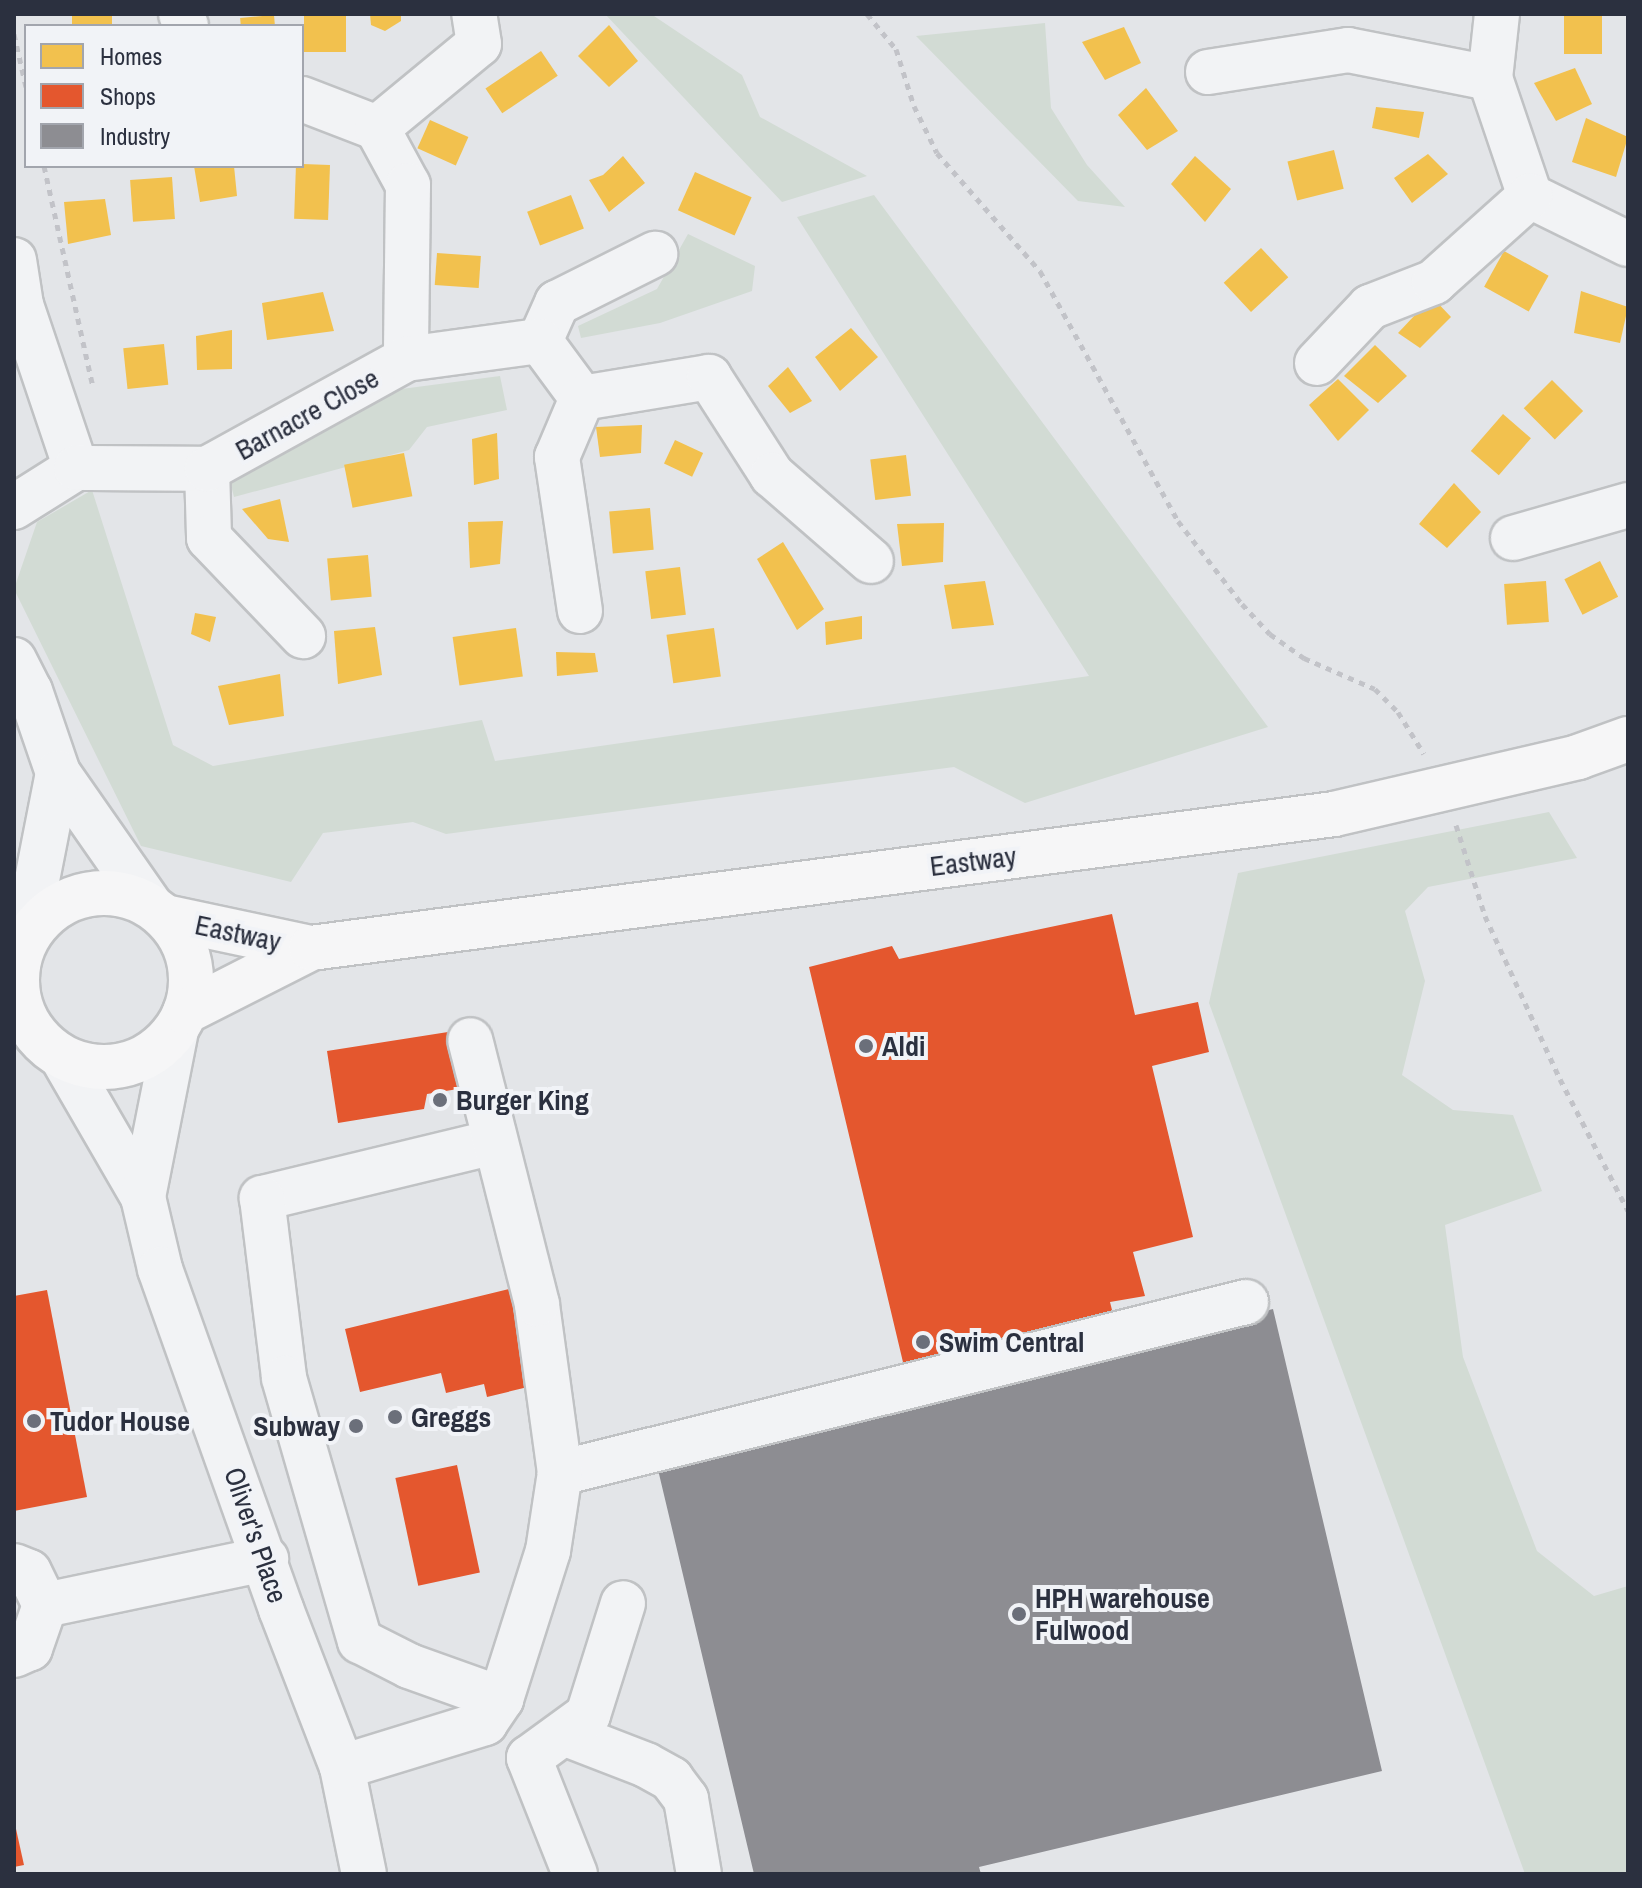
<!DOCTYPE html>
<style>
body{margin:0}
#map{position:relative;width:1642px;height:1888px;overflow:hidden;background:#e3e5e8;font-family:"Archivo Narrow",sans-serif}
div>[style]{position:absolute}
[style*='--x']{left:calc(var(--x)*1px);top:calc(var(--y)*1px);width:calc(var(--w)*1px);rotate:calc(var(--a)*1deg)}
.green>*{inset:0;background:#d2dbd4}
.homes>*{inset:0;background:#f2c14e;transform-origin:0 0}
.shops>*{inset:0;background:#e4572e;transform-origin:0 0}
.industry>*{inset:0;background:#8d8d92}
.path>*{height:5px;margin-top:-2.5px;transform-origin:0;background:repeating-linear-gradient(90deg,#c2c3c8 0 6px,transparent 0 12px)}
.roads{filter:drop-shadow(2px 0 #c0c2c4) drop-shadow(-2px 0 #c0c2c4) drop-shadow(0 2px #c0c2c4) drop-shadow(0 -2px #c0c2c4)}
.minor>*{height:44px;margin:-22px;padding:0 22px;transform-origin:22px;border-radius:22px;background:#f2f3f5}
.major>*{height:44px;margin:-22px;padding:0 22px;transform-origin:22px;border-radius:22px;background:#f6f6f7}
.major>.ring{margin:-22px;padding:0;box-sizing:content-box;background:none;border:44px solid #f6f6f7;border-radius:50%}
.dots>*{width:22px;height:22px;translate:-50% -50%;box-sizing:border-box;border:4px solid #f1f3f7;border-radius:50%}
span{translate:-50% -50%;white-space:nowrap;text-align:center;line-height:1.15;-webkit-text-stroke:8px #f1f3f7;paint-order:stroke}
.street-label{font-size:28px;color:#2b303f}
.poi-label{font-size:28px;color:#2b303f;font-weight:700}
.left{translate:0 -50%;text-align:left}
.right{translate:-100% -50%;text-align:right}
.frame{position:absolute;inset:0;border:16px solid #2b303f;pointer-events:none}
.legend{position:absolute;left:24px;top:24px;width:280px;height:144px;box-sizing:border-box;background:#f1f3f7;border:2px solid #a2a5ad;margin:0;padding:10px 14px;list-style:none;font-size:24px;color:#2b303f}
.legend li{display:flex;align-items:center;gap:16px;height:40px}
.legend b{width:40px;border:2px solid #a2a5ad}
</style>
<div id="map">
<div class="green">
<i style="clip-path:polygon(605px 14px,651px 14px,742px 75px,760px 117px,867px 176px,782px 202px)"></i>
<i style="clip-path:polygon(1045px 23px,1051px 108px,1087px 165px,1125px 207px,1078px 201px,916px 36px)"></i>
<i style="clip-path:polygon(874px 195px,1268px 727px,1025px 803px,954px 767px,446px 834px,413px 822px,323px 833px,291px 882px,141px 846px,14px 589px,37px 522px,92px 490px,173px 745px,213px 766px,482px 720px,495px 761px,1089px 676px,797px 217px)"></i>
<i style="clip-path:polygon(688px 234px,755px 266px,752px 291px,660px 323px,581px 338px,578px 326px,657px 289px)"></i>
<i style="clip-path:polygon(500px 376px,507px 410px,427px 427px,409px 450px,234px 497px,229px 477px,394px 390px)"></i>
<i style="clip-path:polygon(1549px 812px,1577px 858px,1428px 887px,1405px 911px,1425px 981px,1402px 1075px,1453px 1110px,1513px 1115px,1542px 1191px,1445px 1225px,1463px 1357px,1537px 1551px,1594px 1596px,1628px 1586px,1628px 1874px,1525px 1874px,1209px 1003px,1238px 873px)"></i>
</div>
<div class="homes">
<i style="left:72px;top:14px;width:40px;height:12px"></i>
<i style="left:304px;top:14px;width:42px;height:38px"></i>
<i style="clip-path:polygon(370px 14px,401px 14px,401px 21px,385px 31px,371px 25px)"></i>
<i style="left:1564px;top:14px;width:38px;height:40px"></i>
<i style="left:274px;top:15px;width:11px;height:34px;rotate:85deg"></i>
<i style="clip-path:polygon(609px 25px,638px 61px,609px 87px,578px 56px)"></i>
<i style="clip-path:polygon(1124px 27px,1141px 63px,1105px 80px,1082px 42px)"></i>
<i style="left:541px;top:51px;width:30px;height:67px;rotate:56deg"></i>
<i style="clip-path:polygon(1575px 68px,1592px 104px,1556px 121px,1534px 83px)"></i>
<i style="clip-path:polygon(1146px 88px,1178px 131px,1147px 150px,1118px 115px)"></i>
<i style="clip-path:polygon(1376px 107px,1424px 112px,1419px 138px,1372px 128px)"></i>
<i style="clip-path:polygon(1586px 118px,1628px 137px,1616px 177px,1572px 162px)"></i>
<i style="left:430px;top:120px;width:42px;height:31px;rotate:24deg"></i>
<i style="left:1334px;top:150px;width:40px;height:48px;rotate:76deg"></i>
<i style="clip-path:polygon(1428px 154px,1448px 174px,1412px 203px,1394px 178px)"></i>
<i style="clip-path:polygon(623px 156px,645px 183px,609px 212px,589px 180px,603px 175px)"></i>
<i style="clip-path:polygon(1195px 156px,1231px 189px,1205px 222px,1171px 184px)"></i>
<i style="left:330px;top:165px;width:55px;height:34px;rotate:92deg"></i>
<i style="clip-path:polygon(194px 166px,234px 166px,237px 196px,200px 202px)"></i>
<i style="left:695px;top:172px;width:62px;height:42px;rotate:24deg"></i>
<i style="left:172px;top:177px;width:42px;height:42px;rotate:86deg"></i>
<i style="left:571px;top:195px;width:36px;height:47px;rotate:69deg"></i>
<i style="clip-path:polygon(105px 199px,111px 235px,68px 244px,64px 202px)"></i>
<i style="left:1261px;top:248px;width:40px;height:51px;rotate:47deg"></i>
<i style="left:1504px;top:251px;width:51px;height:41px;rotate:29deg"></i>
<i style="left:437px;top:253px;width:44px;height:32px;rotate:4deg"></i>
<i style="clip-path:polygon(1581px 291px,1628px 307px,1620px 343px,1574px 333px)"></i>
<i style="clip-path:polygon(323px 292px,334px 331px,267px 340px,262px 303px)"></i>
<i style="clip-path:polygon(1432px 297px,1451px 317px,1420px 348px,1398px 333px)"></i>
<i style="clip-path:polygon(851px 328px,878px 357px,840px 391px,815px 357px)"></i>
<i style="clip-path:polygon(232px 330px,232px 369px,197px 370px,196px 336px)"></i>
<i style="left:164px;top:344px;width:41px;height:41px;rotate:84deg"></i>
<i style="clip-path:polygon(1375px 345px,1407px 376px,1378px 403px,1344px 376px)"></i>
<i style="clip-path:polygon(788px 367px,812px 401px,790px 413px,768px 386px)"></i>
<i style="clip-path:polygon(1338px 379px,1369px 410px,1338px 441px,1309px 405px)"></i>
<i style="left:1552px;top:380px;width:44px;height:40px;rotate:45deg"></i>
<i style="left:1503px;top:414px;width:37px;height:49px;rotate:41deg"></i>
<i style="clip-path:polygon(642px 425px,641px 453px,600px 457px,596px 427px)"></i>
<i style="clip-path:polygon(497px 433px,499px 479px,474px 485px,472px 439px)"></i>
<i style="left:675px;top:440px;width:31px;height:26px;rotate:25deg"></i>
<i style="left:404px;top:453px;width:44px;height:61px;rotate:79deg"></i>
<i style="left:906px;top:455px;width:41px;height:36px;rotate:83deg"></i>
<i style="clip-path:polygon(1454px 483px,1481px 512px,1447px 548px,1419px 524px)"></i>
<i style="clip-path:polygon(280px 499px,289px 542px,268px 539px,242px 509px)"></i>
<i style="left:650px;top:508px;width:42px;height:41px;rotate:85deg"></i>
<i style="clip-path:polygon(503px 521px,500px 564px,470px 568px,468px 522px)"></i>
<i style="clip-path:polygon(944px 523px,943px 562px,902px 566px,897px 524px)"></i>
<i style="clip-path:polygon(783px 542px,824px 609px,797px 630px,757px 559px)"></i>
<i style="left:368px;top:555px;width:42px;height:41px;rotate:85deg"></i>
<i style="left:1600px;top:561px;width:40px;height:40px;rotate:63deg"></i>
<i style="left:680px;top:567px;width:48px;height:35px;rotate:83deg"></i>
<i style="clip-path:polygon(985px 581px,994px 625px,952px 629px,944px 585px)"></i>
<i style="left:1546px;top:581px;width:41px;height:42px;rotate:86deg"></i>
<i style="clip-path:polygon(195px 613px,216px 617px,210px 642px,191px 634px)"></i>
<i style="clip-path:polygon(862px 616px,862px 639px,826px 645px,825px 622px)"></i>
<i style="clip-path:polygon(375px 627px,382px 675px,338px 684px,334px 631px)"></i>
<i style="left:516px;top:628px;width:49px;height:64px;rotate:82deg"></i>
<i style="left:714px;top:628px;width:49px;height:48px;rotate:82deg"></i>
<i style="clip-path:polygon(556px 652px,595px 653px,598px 672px,557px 676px)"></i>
<i style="clip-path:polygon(280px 674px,284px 716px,229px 725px,218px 686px)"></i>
</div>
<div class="shops">
<i style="clip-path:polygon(1112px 914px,1135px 1015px,1198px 1002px,1209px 1052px,1152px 1066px,1193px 1237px,1133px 1252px,1145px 1296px,1110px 1302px,1117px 1330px,907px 1379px,809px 967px,892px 946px,899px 959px)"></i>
<i style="clip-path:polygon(448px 1032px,458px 1089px,427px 1094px,424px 1109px,338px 1123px,327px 1051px)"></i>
<i style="clip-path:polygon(509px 1289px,532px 1386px,487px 1397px,484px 1384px,446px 1393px,441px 1373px,360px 1392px,345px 1329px)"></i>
<i style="clip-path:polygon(47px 1290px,87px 1497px,14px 1511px,14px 1296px)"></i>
<i style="left:457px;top:1465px;width:110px;height:63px;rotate:78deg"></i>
<i style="clip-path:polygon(14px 1820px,24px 1865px,14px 1867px)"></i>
</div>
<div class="industry">
<i style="clip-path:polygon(1273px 1309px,1382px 1771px,979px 1867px,981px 1874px,754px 1874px,655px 1457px)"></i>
</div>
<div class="path">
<i style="--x:867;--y:14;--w:45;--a:50.4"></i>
<i style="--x:896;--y:49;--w:60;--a:72.5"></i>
<i style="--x:914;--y:106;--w:52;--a:63.9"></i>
<i style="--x:937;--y:153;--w:157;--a:48.9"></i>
<i style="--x:1040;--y:271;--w:286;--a:61.1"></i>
<i style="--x:1178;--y:521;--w:105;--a:52.4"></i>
<i style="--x:1242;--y:604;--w:41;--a:47"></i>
<i style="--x:1270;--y:634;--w:42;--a:35.2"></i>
<i style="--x:1304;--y:658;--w:77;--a:23.6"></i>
<i style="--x:1375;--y:689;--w:33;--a:45"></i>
<i style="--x:1398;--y:712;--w:49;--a:58.2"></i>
<i style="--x:14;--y:34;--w:54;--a:77.2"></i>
<i style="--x:44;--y:166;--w:226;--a:77.5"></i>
<i style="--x:1456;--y:825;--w:96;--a:72.3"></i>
<i style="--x:1485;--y:916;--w:179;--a:65.3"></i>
<i style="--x:1560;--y:1079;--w:148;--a:62.7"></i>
</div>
<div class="roads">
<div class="minor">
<i style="--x:181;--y:14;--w:13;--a:67"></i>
<i style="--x:1497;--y:14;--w:64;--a:96.2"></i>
<i style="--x:1490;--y:78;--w:125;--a:71.3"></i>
<i style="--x:1530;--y:196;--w:109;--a:26.1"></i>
<i style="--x:1208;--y:72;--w:142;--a:-8.9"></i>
<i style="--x:1348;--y:50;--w:145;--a:11.2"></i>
<i style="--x:302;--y:99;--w:80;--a:21.1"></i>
<i style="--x:377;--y:128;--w:65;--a:61.5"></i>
<i style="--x:408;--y:185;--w:174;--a:90.7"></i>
<i style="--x:377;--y:128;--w:132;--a:-39.5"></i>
<i style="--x:479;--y:44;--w:30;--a:-99"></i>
<i style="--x:14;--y:260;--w:46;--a:81.2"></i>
<i style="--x:21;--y:305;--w:172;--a:71.4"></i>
<i style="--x:540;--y:341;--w:42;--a:-65.9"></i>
<i style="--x:557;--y:303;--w:110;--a:-26.6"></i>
<i style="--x:1317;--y:363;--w:77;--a:-46.6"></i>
<i style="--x:1370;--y:307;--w:69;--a:-21.3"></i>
<i style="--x:1434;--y:282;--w:129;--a:-41.9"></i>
<i style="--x:207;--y:469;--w:69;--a:88.3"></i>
<i style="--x:209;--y:538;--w:136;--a:46.2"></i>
<i style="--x:14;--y:507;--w:73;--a:-32.2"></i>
<i style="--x:76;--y:468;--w:131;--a:0.4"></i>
<i style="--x:207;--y:469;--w:227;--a:-28.9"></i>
<i style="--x:406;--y:359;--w:135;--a:-7.7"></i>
<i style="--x:540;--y:341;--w:71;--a:53.6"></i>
<i style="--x:582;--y:398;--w:129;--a:-9.4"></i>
<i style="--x:709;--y:377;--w:117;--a:57.3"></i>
<i style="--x:772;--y:475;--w:131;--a:41"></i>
<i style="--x:1513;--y:538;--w:120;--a:-16"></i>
<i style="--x:580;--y:611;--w:156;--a:-98.5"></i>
<i style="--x:557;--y:457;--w:64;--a:-67"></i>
<i style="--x:14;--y:660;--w:35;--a:63"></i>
<i style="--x:30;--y:691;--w:87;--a:71.1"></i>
<i style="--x:58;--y:773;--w:161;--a:55.1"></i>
<i style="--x:25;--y:941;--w:171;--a:-78.9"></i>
<i style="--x:62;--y:1057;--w:162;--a:59.9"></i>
<i style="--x:143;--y:1197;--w:74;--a:76.7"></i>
<i style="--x:160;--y:1269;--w:361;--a:70.4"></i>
<i style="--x:281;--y:1609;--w:169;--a:68.9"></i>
<i style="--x:342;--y:1767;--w:109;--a:78.4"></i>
<i style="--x:494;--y:1142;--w:239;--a:166.4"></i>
<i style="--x:262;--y:1198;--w:181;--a:83"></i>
<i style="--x:284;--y:1378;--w:274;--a:73.9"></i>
<i style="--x:360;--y:1641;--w:55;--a:27"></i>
<i style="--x:409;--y:1666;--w:98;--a:19.7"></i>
<i style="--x:143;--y:1197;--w:170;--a:-78.8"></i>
<i style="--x:560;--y:1473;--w:707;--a:-14"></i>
<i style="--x:14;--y:1566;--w:16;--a:22"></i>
<i style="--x:29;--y:1572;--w:37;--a:64"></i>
<i style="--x:45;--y:1605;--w:46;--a:109.2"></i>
<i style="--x:30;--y:1648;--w:17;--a:156"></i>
<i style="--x:45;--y:1605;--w:226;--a:-11.8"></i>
<i style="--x:566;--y:1734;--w:86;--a:21.2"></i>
<i style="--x:646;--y:1765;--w:29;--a:29"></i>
<i style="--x:671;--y:1779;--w:25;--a:53"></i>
<i style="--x:686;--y:1799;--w:76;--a:80.2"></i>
<i style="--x:342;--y:1767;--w:150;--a:-17.1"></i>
<i style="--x:485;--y:1723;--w:29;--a:-56"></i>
<i style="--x:501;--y:1699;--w:155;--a:-72.4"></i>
<i style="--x:548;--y:1551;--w:79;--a:-81.3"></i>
<i style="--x:560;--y:1473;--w:171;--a:-97.8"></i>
<i style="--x:537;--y:1304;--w:272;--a:-104.2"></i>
<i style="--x:575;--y:1874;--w:125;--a:-111.6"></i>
<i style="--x:529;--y:1758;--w:73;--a:-36.1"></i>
<i style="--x:588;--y:1715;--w:117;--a:-72.6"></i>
</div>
<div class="major">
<i class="ring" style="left:17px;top:893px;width:130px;height:130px"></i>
<i style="--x:165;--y:917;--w:149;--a:12"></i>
<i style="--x:185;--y:1012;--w:141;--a:-26.9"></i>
<i style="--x:311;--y:948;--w:1032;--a:-7.46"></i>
<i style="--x:1334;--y:814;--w:251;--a:-13.1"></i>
<i style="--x:1578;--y:757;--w:53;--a:-19.8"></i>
</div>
</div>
<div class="dots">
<i style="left:866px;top:1046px;background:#6b6f7a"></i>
<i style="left:440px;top:1100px;background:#6b6f7a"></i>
<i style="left:923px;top:1342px;background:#6b6f7a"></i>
<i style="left:395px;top:1417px;background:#6b6f7a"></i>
<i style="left:34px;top:1421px;background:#6b6f7a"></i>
<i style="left:356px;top:1426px;background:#6b6f7a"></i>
<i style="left:1019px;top:1614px;background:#6b6f7a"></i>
</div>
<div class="street-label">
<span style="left:307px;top:414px;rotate:-29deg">Barnacre Close</span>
<span style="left:973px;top:861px;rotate:-7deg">Eastway</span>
<span style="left:238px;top:933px;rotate:12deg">Eastway</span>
<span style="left:256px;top:1535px;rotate:71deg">Oliver's Place</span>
</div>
<div class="poi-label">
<span class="left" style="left:882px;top:1046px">Aldi</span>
<span class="left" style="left:456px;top:1100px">Burger King</span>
<span class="left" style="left:939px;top:1342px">Swim Central</span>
<span class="left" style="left:411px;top:1417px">Greggs</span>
<span class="left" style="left:50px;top:1421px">Tudor House</span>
<span class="right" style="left:340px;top:1426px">Subway</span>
<span class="left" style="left:1035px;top:1614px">HPH warehouse<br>Fulwood</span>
</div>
<div class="frame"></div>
<ul class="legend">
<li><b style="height:22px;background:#f2c14e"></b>Homes</li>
<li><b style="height:22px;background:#e4572e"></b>Shops</li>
<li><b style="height:22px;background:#8d8d92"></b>Industry</li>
</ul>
</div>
